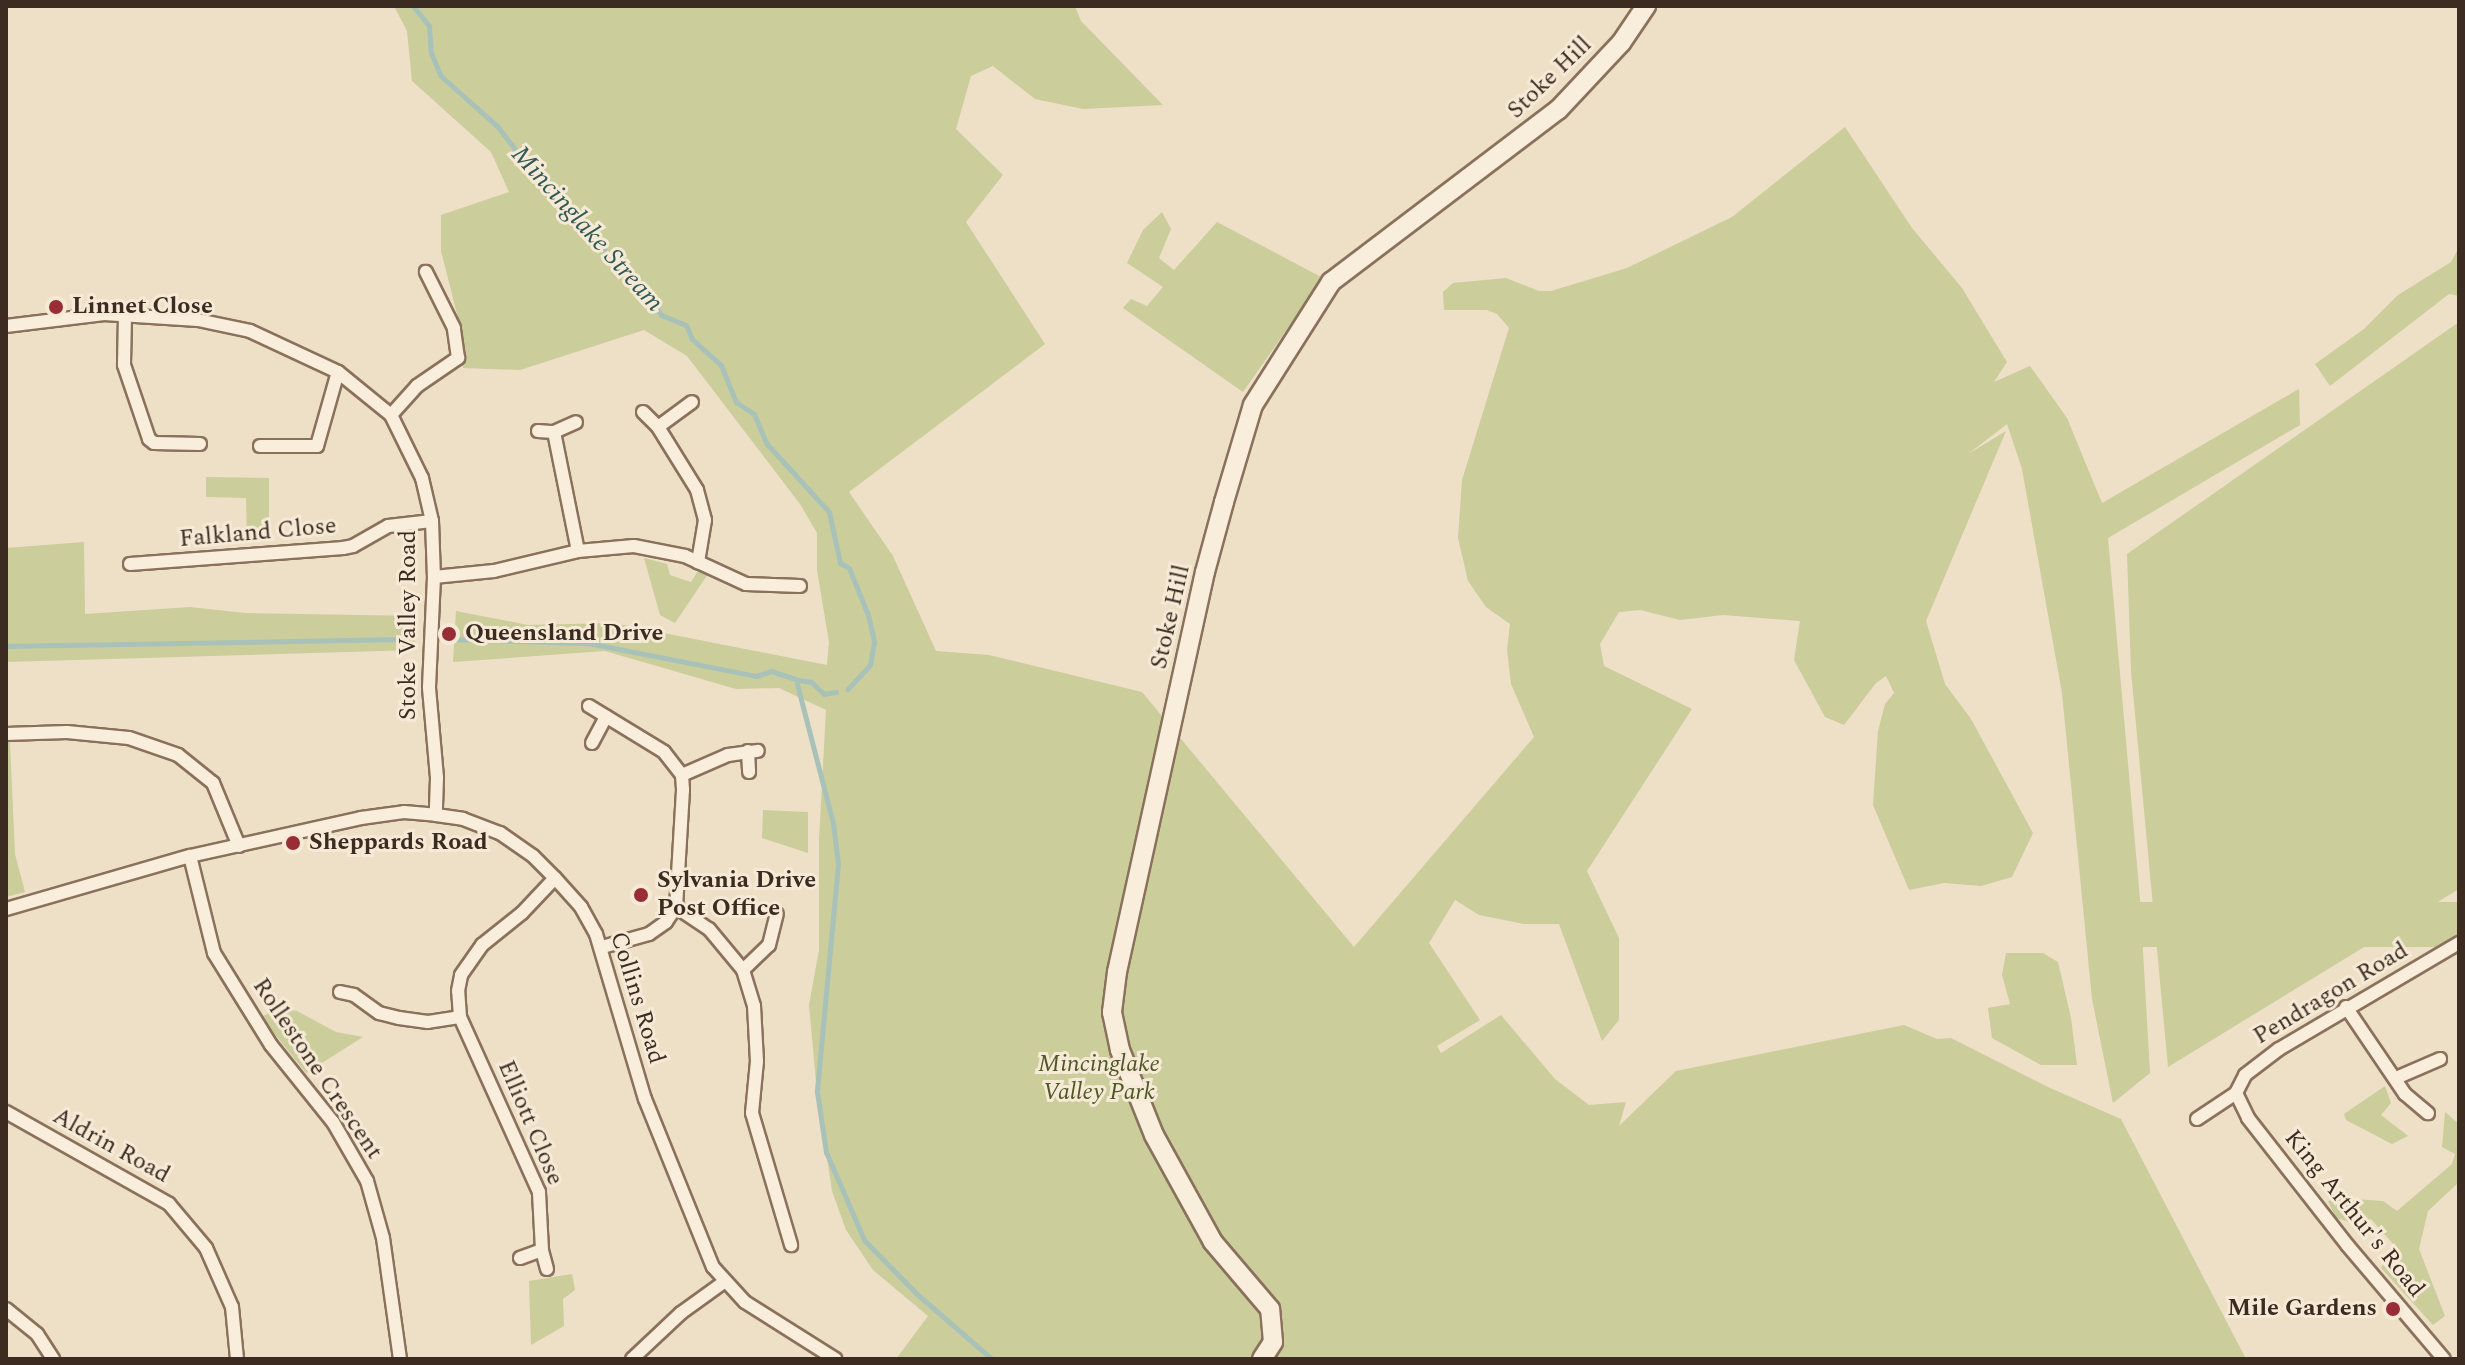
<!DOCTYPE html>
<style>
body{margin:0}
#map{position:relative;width:2465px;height:1365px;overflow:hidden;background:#eedfc7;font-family:Spectral,serif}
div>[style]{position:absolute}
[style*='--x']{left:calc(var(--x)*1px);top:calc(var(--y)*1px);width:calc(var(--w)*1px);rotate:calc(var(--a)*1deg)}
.green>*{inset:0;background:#cbcd9b;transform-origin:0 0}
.stream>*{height:5px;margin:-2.5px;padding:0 2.5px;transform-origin:2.5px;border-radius:2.5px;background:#a8c2b9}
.roads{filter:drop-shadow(2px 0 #8a715c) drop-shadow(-2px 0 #8a715c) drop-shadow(0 2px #8a715c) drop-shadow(0 -2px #8a715c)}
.street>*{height:12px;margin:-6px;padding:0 6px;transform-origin:6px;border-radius:6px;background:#f9eddb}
.secondary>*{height:18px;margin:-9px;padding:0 9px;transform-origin:9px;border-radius:9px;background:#f9eddb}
.dots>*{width:22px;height:22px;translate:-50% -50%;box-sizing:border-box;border:4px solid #f6ead7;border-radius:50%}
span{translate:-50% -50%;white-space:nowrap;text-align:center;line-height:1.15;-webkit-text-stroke:6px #f6ead7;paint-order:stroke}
.street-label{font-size:24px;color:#3b2b20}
.poi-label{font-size:24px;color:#3b2b20;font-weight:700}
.left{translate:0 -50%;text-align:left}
.right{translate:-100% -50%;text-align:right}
.park-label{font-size:24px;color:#4f5727;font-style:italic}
.water-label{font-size:26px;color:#305a54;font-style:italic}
.frame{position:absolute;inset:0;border:8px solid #3b2b20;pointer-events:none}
</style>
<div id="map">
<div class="green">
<i style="clip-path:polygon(394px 6px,1075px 6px,1081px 21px,1163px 105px,1083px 109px,1035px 99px,993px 66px,971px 76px,956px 129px,1003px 175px,966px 222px,1045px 344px,849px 492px,893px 556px,936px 651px,989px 655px,1142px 692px,1354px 947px,1534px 737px,1511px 684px,1507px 650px,1510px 624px,1486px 607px,1468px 581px,1458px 538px,1462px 480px,1509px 328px,1497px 314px,1487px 310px,1444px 310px,1443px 292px,1453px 283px,1506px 278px,1539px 291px,1551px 291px,1627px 268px,1732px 217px,1845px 127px,1912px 228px,1962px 288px,2007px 362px,1994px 382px,2030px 366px,2067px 418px,2102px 503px,2299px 389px,2300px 425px,2108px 538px,2140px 899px,2150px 1073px,2113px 1103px,2092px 999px,2062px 693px,2022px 469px,2007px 424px,1968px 454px,2006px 431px,1926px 621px,1945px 684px,1971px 719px,2033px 833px,2012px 877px,1981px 886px,1944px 883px,1909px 890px,1873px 805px,1878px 731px,1885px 704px,1894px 693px,1886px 676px,1876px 683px,1844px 725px,1825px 717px,1794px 660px,1800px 621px,1723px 615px,1680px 620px,1640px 610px,1619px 612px,1600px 644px,1604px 666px,1692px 709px,1587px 871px,1619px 938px,1619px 1020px,1602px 1041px,1559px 924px,1524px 924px,1479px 915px,1455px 900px,1429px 943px,1480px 1020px,1437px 1046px,1441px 1053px,1501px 1015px,1555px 1079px,1589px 1105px,1626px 1102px,1619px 1126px,1676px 1071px,1904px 1025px,1937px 1039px,1951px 1038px,2050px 1088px,2121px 1119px,2246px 1359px,896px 1359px,928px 1316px,873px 1270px,846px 1230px,832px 1191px,817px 1092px,809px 1005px,819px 950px,819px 840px,826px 710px,779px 688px,736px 689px,605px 651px,453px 662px,456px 611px,528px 625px,613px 623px,827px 665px,829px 642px,817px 570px,817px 533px,800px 504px,687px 356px,644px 330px,520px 370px,463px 368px,458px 318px,441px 251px,441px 215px,509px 192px,491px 152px,412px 81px,407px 31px)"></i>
<i style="clip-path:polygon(1162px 212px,1171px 229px,1159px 258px,1174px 270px,1217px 222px,1323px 278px,1243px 392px,1123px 308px,1131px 299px,1147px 306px,1163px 287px,1127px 263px,1143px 230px)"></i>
<i style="clip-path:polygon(2459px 247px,2459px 296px,2449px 294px,2330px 386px,2315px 364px,2364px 329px,2398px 295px,2451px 262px)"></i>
<i style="clip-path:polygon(2459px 322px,2459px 889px,2168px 1067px,2131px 671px,2127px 554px)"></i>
<i style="clip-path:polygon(206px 477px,269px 478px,269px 541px,247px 543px,246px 498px,206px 497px)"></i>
<i style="clip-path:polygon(84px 542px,85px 614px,190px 607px,245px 613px,418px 616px,413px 650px,6px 662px,6px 548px)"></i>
<i style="clip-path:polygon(644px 558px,667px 564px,670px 575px,691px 582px,698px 571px,708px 574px,675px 623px,660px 615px)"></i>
<i style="clip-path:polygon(6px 742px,10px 742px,15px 854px,25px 892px,6px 897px)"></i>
<i style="clip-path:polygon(763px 810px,808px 812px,808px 853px,762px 838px)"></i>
<i style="left:2459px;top:902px;width:45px;height:355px;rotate:90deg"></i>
<i style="clip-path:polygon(2006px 953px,2043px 953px,2058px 962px,2071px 1018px,2077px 1065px,2041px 1065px,1992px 1038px,1988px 1008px,2010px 1004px,2002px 975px)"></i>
<i style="clip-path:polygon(280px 1008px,297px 1011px,336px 1032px,363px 1037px,306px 1073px,261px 1017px)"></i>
<i style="clip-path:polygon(2385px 1086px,2391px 1103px,2381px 1115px,2408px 1136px,2392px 1144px,2346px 1120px,2344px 1114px)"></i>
<i style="clip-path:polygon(2445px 1112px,2459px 1124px,2459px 1182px,2428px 1211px,2419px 1249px,2445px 1316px,2433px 1325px,2381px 1268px,2394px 1245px,2371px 1219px,2353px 1223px,2336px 1218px,2328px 1201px,2339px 1198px,2383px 1201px,2397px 1211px,2452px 1164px,2455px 1154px,2442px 1147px)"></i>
<i style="clip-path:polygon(572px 1274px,575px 1290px,563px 1299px,564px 1326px,531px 1345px,529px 1281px)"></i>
</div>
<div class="stream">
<i style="--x:413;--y:6;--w:26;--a:51"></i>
<i style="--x:429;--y:26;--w:27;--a:86"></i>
<i style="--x:431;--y:53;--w:25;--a:67"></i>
<i style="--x:441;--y:76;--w:76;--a:41.8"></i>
<i style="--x:498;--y:127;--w:69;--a:52.6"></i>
<i style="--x:540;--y:182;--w:154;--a:46.6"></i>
<i style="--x:646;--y:294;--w:26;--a:54"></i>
<i style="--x:661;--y:315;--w:27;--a:22"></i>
<i style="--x:686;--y:325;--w:15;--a:67"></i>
<i style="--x:692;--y:339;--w:39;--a:42"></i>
<i style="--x:721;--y:365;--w:40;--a:68"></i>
<i style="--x:736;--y:402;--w:22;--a:34"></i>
<i style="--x:754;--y:414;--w:33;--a:67"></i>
<i style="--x:767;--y:444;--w:92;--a:47.6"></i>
<i style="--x:829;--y:512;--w:52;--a:77.8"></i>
<i style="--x:840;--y:563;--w:10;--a:29"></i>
<i style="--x:849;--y:568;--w:51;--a:68"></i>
<i style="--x:868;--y:615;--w:28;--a:77"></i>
<i style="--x:874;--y:642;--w:23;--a:100"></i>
<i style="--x:870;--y:665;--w:33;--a:133"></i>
<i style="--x:444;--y:639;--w:144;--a:1.6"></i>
<i style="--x:588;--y:643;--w:171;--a:11.1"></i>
<i style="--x:756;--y:676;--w:16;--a:-18"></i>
<i style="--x:771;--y:671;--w:28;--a:18"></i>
<i style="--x:6;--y:646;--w:397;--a:-1"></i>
<i style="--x:836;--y:692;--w:12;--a:171"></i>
<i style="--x:824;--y:694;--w:18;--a:-137"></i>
<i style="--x:811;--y:682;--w:13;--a:-171"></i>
<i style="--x:798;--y:680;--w:4;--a:104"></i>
<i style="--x:797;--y:684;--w:144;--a:75.5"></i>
<i style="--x:833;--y:823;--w:41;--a:83"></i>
<i style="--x:838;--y:864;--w:229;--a:95.3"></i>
<i style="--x:817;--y:1092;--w:61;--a:81.5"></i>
<i style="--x:826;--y:1152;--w:96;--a:66.6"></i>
<i style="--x:864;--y:1240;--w:77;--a:45.5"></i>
<i style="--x:918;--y:1295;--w:98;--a:40.9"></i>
</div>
<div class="roads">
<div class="street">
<i style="--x:125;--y:316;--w:49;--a:91.2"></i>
<i style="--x:124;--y:365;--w:78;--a:71.3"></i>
<i style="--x:149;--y:439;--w:6;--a:39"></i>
<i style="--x:154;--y:443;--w:46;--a:1.2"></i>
<i style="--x:6;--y:326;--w:99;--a:-7"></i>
<i style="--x:104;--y:314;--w:94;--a:3.7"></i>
<i style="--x:198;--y:320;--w:53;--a:11.9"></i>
<i style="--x:250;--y:331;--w:97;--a:25"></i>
<i style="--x:338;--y:372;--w:68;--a:39.1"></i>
<i style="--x:391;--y:415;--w:70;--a:63.8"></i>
<i style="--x:422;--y:478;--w:44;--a:76.9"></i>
<i style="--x:432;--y:521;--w:56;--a:88"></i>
<i style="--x:434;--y:577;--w:111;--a:92.6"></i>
<i style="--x:429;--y:688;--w:90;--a:84.9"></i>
<i style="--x:437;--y:778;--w:37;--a:92"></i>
<i style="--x:643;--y:412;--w:21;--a:45"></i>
<i style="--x:658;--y:427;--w:74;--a:58.2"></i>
<i style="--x:697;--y:490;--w:31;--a:75"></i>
<i style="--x:705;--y:520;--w:43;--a:99.5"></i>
<i style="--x:391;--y:415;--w:39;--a:-48"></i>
<i style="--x:417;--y:386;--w:50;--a:-34.3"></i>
<i style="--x:458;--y:358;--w:30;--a:-98"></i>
<i style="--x:454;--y:328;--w:63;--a:-116.6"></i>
<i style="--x:658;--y:427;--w:42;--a:-36.3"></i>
<i style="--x:538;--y:431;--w:16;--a:4"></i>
<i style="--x:554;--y:432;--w:121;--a:78.6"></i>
<i style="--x:554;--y:432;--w:24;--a:-24"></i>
<i style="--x:260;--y:446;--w:57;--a:0"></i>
<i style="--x:317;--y:446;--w:77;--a:-74.2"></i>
<i style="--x:130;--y:564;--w:214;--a:-4.3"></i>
<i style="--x:343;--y:548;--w:10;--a:-11"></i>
<i style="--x:353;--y:546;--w:40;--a:-29.7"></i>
<i style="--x:388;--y:526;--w:44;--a:-6.5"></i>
<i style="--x:434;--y:577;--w:60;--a:-5.7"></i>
<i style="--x:494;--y:571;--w:86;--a:-13.4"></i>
<i style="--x:578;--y:551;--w:56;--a:-5.1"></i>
<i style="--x:634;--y:546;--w:52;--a:11.1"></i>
<i style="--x:685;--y:556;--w:67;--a:24.7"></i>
<i style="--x:746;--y:584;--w:54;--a:2.1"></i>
<i style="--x:589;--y:706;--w:88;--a:31.5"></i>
<i style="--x:664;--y:752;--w:29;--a:52"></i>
<i style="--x:682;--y:775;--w:15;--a:86"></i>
<i style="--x:683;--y:790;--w:117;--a:93.4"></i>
<i style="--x:676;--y:907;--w:18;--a:124"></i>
<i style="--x:666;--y:922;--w:21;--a:145"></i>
<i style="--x:649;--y:934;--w:49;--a:164.5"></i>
<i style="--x:6;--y:734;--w:61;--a:-1.9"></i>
<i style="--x:67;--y:732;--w:62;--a:5.5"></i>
<i style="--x:129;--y:738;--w:52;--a:19.1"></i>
<i style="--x:178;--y:755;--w:45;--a:38.7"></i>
<i style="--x:213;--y:783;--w:68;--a:67.6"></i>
<i style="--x:592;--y:743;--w:30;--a:-62"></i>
<i style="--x:748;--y:751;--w:21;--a:87"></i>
<i style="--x:682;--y:775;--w:50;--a:-23.5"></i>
<i style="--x:728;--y:755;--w:30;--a:-8"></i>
<i style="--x:190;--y:856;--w:100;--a:76.1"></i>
<i style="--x:214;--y:953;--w:108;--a:58.2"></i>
<i style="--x:271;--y:1045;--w:99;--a:51.2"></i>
<i style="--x:333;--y:1122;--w:68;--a:60"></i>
<i style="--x:367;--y:1181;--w:59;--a:74.3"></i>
<i style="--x:383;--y:1238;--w:122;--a:82"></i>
<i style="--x:676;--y:907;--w:40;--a:34"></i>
<i style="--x:709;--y:929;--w:53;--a:50.3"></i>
<i style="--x:743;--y:970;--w:38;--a:73"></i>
<i style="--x:754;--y:1006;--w:55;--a:86.9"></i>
<i style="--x:757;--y:1061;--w:52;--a:95.5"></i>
<i style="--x:752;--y:1113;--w:138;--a:73.5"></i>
<i style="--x:6;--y:909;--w:191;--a:-16.1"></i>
<i style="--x:190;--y:856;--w:175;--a:-12.5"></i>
<i style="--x:361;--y:818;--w:43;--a:-7.9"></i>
<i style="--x:404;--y:812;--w:32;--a:5"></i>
<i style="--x:436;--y:815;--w:27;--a:8"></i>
<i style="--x:463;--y:819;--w:40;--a:21"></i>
<i style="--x:500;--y:833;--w:40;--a:34.9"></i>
<i style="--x:533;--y:856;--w:31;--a:45"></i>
<i style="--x:555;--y:878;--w:39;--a:48"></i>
<i style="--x:581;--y:907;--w:31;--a:61"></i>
<i style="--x:596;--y:934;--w:172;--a:73.5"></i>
<i style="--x:645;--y:1099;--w:181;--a:68"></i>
<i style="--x:713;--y:1267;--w:47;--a:47.6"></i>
<i style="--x:745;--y:1302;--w:107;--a:32.3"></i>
<i style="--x:743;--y:970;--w:36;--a:-44"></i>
<i style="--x:769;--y:945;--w:32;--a:-76"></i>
<i style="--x:340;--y:992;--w:14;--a:12"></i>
<i style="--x:354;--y:995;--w:31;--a:36"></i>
<i style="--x:379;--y:1013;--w:21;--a:14"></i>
<i style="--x:399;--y:1018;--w:29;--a:8"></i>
<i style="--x:428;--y:1022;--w:32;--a:-9"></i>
<i style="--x:2346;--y:1007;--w:105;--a:55.9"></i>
<i style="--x:2405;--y:1094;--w:30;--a:40"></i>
<i style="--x:2396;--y:1078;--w:48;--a:-23.4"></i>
<i style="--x:2236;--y:1093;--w:28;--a:64"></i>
<i style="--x:2248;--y:1118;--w:162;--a:52"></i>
<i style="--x:2348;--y:1246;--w:148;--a:49.7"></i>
<i style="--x:6;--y:1112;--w:187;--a:29.4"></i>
<i style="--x:169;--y:1204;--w:57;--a:49.9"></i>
<i style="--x:206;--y:1248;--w:64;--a:66.2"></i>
<i style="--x:232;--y:1307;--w:52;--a:84.5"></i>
<i style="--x:2197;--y:1119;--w:47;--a:-33.7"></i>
<i style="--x:2236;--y:1093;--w:20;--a:-63"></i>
<i style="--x:2245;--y:1075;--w:43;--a:-37.4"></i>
<i style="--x:2279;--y:1049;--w:209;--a:-30.5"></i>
<i style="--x:520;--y:1258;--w:23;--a:-20"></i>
<i style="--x:547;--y:1269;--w:20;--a:-105"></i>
<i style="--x:542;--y:1250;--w:58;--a:-93"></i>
<i style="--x:539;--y:1192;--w:192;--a:-114.3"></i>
<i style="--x:460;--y:1017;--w:26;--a:-94"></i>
<i style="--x:458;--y:991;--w:16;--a:-79"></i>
<i style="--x:461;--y:975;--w:37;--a:-55"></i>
<i style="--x:482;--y:945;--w:51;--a:-38.7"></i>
<i style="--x:522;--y:913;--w:48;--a:-46.7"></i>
<i style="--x:6;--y:1309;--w:40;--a:39"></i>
<i style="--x:37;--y:1334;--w:30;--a:57"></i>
<i style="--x:632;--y:1359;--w:67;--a:-43.2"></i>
<i style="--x:681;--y:1313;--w:53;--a:-35.8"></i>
</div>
<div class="secondary">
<i style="--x:1262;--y:1359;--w:20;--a:-57"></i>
<i style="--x:1273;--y:1342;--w:33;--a:-95"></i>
<i style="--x:1270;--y:1309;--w:88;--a:-130.4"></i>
<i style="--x:1213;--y:1242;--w:122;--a:-118.9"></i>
<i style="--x:1154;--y:1135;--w:92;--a:-111.8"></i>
<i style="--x:1120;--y:1050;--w:39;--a:-102"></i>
<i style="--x:1112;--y:1012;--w:40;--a:-82.9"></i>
<i style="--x:1117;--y:972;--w:410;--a:-77.6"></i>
<i style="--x:1205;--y:572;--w:73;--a:-74.8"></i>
<i style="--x:1224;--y:502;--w:101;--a:-73.4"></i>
<i style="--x:1253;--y:405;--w:146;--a:-57.6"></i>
<i style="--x:1331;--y:282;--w:285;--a:-37.2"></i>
<i style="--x:1558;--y:110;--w:92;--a:-46.8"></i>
<i style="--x:1621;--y:43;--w:45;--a:-56"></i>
</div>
</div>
<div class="dots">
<i style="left:56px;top:307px;background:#992d36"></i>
<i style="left:449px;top:634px;background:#992d36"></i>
<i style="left:293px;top:843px;background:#992d36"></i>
<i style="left:641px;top:895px;background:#992d36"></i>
<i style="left:2393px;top:1309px;background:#992d36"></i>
</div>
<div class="street-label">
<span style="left:1550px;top:78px;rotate:-44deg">Stoke Hill</span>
<span style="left:258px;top:533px;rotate:-5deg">Falkland Close</span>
<span style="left:1171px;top:617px;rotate:-77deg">Stoke Hill</span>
<span style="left:409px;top:625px;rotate:-90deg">Stoke Valley Road</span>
<span style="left:2331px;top:994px;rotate:-31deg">Pendragon Road</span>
<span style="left:637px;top:998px;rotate:73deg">Collins Road</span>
<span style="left:317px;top:1069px;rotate:56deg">Rollestone Crescent</span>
<span style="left:530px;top:1123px;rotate:67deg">Elliott Close</span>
<span style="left:111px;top:1146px;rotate:29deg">Aldrin Road</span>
<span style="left:2354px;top:1214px;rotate:51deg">King Arthur's Road</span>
</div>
<div class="poi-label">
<span class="left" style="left:72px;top:307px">Linnet Close</span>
<span class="left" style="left:465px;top:634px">Queensland Drive</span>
<span class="left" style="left:309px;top:843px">Sheppards Road</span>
<span class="left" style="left:657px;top:895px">Sylvania Drive<br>Post Office</span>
<span class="right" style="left:2377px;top:1309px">Mile Gardens</span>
</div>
<div class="park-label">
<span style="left:1099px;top:1079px">Mincinglake<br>Valley Park</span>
</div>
<div class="water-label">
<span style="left:587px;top:229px;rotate:48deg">Mincinglake Stream</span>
</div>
<div class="frame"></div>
</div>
